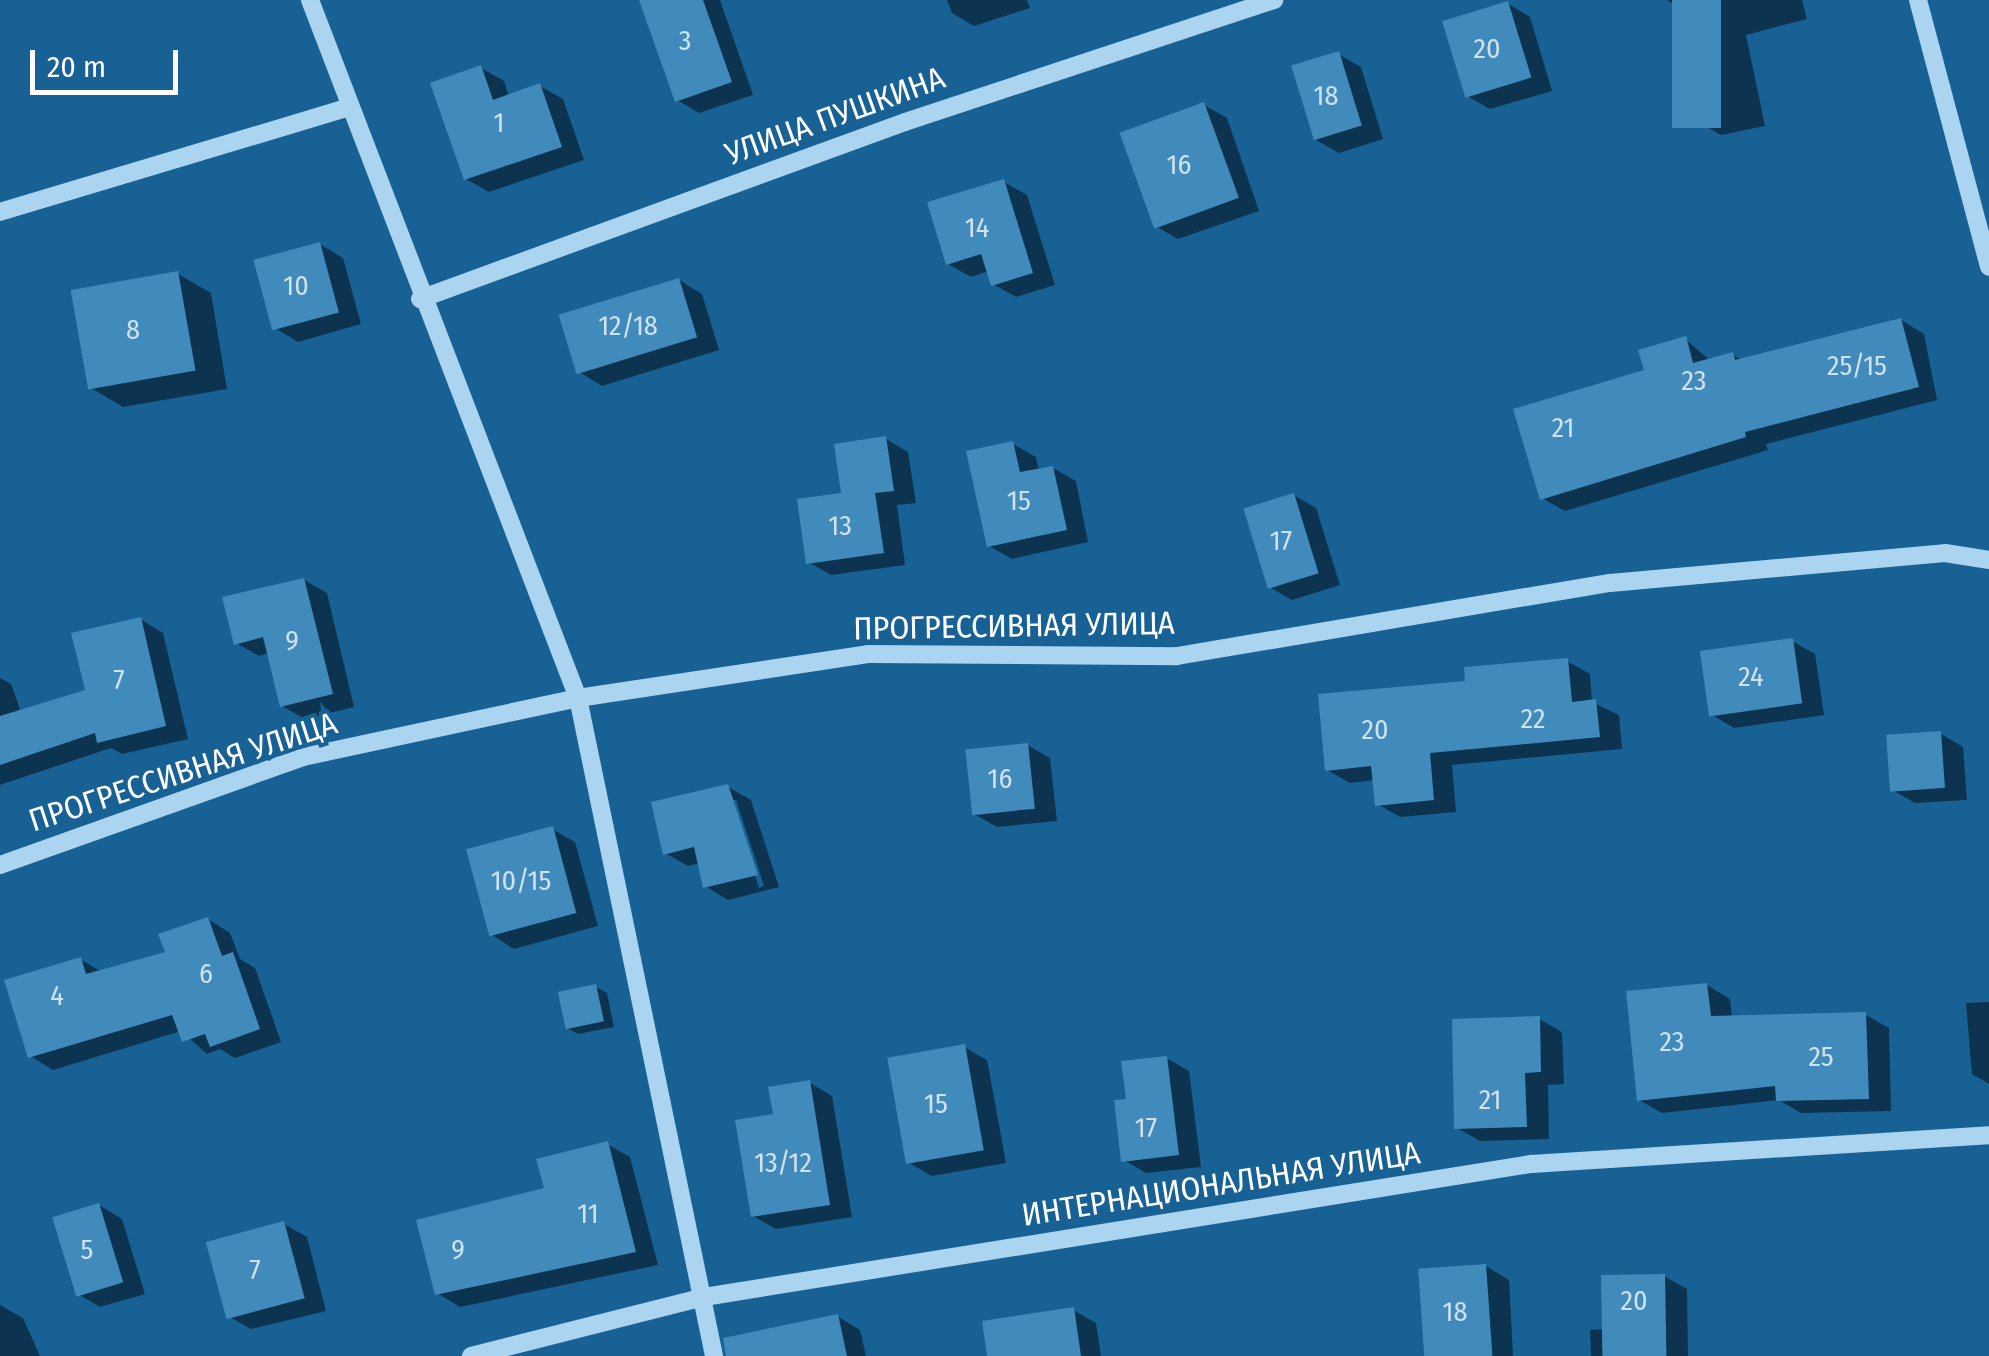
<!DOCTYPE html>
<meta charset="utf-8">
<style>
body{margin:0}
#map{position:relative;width:1989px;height:1356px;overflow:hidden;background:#186195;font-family:"Fira Sans Condensed",sans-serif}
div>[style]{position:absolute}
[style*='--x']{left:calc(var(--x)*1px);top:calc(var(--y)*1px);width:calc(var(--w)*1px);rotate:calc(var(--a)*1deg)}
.shadow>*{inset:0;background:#0007}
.building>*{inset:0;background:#418abc;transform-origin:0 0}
.minor>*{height:18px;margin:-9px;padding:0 9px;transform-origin:9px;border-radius:9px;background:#aad4f0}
span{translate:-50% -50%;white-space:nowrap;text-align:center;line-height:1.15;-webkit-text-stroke:8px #186195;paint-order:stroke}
.number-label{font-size:28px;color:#d0e2ee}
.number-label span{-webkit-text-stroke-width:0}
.street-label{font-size:32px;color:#fff}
.scale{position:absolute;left:30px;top:50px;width:148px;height:45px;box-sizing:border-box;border:5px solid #fff;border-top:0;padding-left:12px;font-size:30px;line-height:35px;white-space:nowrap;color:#fff;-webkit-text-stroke:8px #186195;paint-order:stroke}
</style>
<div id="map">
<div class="shadow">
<i style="clip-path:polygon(642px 0,720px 0,753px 95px,699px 113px,677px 100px)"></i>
<i style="clip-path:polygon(947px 0,1027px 0,1030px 8px,974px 26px,952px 13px)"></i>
<i style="clip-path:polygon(1667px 0,1802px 0,1807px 19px,1746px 35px,1765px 126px,1721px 135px,1700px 123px,1676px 6px)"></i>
<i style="clip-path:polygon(1507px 3px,1530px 17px,1552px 91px,1490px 109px,1467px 96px)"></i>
<i style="clip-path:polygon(1338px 54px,1361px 67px,1383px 139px,1339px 153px,1316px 140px)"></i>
<i style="clip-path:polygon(481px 68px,504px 81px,509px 97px,540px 86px,563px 99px,584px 160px,489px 192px,466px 179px)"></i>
<i style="clip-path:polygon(1204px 105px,1227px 118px,1259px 211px,1178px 239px,1155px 226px)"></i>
<i style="clip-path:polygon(1004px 182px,1027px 195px,1055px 285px,1016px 297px,993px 284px,989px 271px,971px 277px,948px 264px)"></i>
<i style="clip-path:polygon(320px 244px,343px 258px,361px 324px,298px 342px,275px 328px)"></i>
<i style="clip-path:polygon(178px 274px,211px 293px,227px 389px,123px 407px,89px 387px)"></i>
<i style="clip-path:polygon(679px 280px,702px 294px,719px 350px,602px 386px,579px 372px)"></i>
<i style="clip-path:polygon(1901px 320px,1924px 334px,1937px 400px,1766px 444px,1768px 450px,1565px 511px,1542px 498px,1647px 372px,1685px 339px,1711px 361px,1733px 355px,1743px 361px)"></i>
<i style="clip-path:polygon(886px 439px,908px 452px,916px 503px,897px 505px,905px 565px,831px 575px,808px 562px,844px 495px)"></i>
<i style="clip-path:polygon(1013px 444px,1036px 457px,1039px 471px,1053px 468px,1076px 481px,1088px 542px,1012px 559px,989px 546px)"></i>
<i style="clip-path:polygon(1294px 495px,1316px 508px,1340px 585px,1292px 600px,1269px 587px)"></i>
<i style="clip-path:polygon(304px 580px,327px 593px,354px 707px,305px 719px,282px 706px,269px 653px,259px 656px,236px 643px)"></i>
<i style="clip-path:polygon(140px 619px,163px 633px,188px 739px,122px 754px,111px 748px,0 785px,0 678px,11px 684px,21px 712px,88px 692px)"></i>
<i style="clip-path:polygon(1792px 641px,1815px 654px,1824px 715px,1734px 728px,1712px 715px)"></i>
<i style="clip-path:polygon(1567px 661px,1590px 674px,1592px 702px,1619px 715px,1622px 749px,1452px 765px,1456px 812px,1400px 817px,1377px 804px,1375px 780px,1350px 783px,1327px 770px,1467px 683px)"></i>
<i style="clip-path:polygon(1941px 734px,1963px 747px,1967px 800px,1915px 803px,1892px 790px)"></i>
<i style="clip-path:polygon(1027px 745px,1050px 758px,1057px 821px,997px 827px,974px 814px)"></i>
<i style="clip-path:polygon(evenodd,728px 787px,751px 800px,779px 887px,728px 900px,705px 886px,700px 863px,688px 866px,665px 853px,728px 787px,731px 800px,736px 800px,764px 886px,759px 888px,731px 800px)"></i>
<i style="clip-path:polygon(552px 829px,575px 842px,598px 926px,514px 949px,492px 935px)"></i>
<i style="clip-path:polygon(208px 919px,230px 933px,240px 959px,255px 968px,281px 1042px,235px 1058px,220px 1049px,207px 1054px,181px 1031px,53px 1070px,30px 1056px,80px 959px,102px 972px,168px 954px)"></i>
<i style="clip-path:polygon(1707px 985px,1730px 999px,1732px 1018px,1866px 1015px,1889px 1028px,1891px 1111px,1801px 1113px,1779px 1100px,1662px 1113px,1639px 1100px)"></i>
<i style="clip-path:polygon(596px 987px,607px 993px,614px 1027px,578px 1034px,567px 1028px)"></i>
<i style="clip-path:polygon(1989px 1002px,1989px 1084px,1972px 1074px,1966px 1003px)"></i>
<i style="clip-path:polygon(1539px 1019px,1562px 1032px,1564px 1084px,1548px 1085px,1549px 1139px,1480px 1141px,1457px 1128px)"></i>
<i style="clip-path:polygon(964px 1047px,987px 1060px,1006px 1163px,932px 1176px,909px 1163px)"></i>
<i style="clip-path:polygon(1166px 1058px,1189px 1071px,1201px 1167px,1146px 1173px,1124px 1160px)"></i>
<i style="clip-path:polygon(810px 1083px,832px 1096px,852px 1217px,776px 1229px,753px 1216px,776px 1116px)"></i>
<i style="clip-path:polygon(607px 1144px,630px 1157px,658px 1265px,460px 1307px,437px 1293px,547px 1190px)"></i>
<i style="clip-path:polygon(99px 1205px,122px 1219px,145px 1294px,100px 1307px,78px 1294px)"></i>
<i style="clip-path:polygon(284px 1224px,307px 1237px,326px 1311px,251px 1329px,228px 1316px)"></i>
<i style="clip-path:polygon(1486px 1266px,1509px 1280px,1513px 1356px,1426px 1356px)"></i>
<i style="clip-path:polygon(1664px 1276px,1687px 1289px,1688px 1356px,1591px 1356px,1590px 1330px,1605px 1329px)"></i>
<i style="clip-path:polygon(0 1305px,23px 1318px,40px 1356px,0 1356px)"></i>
<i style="clip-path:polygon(1073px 1310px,1096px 1323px,1101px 1356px,990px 1356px)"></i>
<i style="clip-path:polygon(837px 1316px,860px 1330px,866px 1356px,780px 1356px)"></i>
</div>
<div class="building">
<i style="clip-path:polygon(639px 0,703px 0,732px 82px,675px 102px)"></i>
<i style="left:1672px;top:0;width:49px;height:128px"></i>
<i style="left:1508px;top:1px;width:80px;height:69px;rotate:73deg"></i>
<i style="left:1339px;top:51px;width:78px;height:50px;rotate:73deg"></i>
<i style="clip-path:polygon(481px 65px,493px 100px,540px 83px,562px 147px,464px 180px,430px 83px)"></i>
<i style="left:1204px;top:102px;width:102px;height:90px;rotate:70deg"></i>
<i style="clip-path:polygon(1004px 179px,1033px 273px,991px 286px,981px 254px,946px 265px,927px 202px)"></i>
<i style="left:320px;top:242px;width:73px;height:69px;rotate:75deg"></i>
<i style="left:178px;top:271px;width:101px;height:109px;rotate:80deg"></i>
<i style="left:679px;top:278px;width:62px;height:126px;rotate:73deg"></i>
<i style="clip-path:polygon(1901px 318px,1919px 387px,1745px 432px,1746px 437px,1540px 500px,1513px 409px,1644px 370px,1638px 350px,1686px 336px,1693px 363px,1733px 352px,1735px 360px)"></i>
<i style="clip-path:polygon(886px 436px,894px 491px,875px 493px,884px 553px,806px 564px,797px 499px,841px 493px,834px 444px)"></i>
<i style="clip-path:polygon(1013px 441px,1020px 472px,1053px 466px,1067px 530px,987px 547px,966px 451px)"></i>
<i style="left:1294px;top:493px;width:84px;height:53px;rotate:73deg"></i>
<i style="clip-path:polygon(304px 578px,333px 694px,280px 707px,263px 637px,234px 645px,222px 597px)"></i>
<i style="clip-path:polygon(141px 617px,166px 726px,97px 743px,95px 733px,0 765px,0 716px,85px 690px,71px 633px)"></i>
<i style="left:1793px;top:638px;width:66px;height:94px;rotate:82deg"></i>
<i style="clip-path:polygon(1568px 658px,1572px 702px,1596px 699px,1600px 737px,1430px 753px,1434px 800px,1375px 806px,1371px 766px,1325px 771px,1318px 694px,1465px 681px,1464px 667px)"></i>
<i style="left:1941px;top:731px;width:57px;height:55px;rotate:86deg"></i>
<i style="left:1028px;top:743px;width:66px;height:63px;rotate:84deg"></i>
<i style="clip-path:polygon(728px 784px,758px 875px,703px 888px,694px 847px,663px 855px,651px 802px)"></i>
<i style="left:553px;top:826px;width:90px;height:90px;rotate:75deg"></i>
<i style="clip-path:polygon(208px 917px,222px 956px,233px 952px,260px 1029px,210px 1047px,205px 1034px,182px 1042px,172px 1015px,28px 1058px,4px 980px,81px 957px,86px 974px,165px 952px,158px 934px)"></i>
<i style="clip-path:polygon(1707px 983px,1711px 1016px,1866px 1012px,1869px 1099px,1776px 1101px,1775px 1086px,1637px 1101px,1626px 991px)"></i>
<i style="left:596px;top:984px;width:38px;height:39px;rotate:78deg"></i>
<i style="clip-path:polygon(1540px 1016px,1541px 1072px,1525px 1073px,1527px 1127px,1454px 1129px,1452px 1019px)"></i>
<i style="left:965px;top:1044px;width:108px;height:79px;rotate:80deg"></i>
<i style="clip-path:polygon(1167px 1056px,1179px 1155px,1121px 1162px,1114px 1100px,1126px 1099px,1121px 1061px)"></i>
<i style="clip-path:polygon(810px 1080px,830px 1205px,751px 1217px,735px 1120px,773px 1114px,768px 1087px)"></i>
<i style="clip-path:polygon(608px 1141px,636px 1252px,435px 1295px,416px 1220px,544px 1188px,536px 1159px)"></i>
<i style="left:99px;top:1203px;width:83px;height:49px;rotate:73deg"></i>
<i style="left:284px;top:1221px;width:80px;height:81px;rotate:75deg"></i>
<i style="left:1486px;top:1264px;width:92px;height:68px;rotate:86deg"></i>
<i style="left:1665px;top:1274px;width:82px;height:64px;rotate:89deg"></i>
<i style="clip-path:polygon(1074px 1307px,1081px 1356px,987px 1356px,982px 1321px)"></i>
<i style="clip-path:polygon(838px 1314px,847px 1356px,726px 1356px,723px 1338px)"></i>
</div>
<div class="minor">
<i style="--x:310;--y:0;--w:748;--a:69"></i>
<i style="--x:578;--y:698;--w:672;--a:78.32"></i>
<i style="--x:1918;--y:0;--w:276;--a:75.1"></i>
<i style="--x:0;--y:212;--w:362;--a:-16.7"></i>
<i style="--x:420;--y:299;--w:516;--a:-20.05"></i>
<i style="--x:905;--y:122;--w:389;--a:-18.3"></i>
<i style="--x:0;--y:865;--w:322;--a:-19.6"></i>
<i style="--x:303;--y:757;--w:281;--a:-12.1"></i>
<i style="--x:578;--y:698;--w:293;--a:-8.6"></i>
<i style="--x:868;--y:654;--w:309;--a:0.4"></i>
<i style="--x:1177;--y:656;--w:439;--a:-9.6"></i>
<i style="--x:1610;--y:583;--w:336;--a:-5.1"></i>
<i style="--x:1945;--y:553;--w:45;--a:9"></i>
<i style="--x:471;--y:1356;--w:240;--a:-14.2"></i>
<i style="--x:704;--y:1297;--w:838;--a:-9.14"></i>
<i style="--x:1531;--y:1164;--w:459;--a:-3.6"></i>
</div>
<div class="number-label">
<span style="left:685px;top:41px">3</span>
<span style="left:1487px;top:49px">20</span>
<span style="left:1326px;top:96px">18</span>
<span style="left:499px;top:123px">1</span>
<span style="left:1179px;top:165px">16</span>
<span style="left:977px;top:228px">14</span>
<span style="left:296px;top:286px">10</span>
<span style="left:628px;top:326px">12/18</span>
<span style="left:133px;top:330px">8</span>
<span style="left:1857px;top:366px">25/15</span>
<span style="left:1694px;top:381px">23</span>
<span style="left:1563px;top:428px">21</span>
<span style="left:1019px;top:501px">15</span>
<span style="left:840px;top:526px">13</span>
<span style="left:1281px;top:541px">17</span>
<span style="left:292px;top:641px">9</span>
<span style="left:1751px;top:677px">24</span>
<span style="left:119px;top:680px">7</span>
<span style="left:1533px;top:719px">22</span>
<span style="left:1375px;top:730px">20</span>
<span style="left:1000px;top:779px">16</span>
<span style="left:521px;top:881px">10/15</span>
<span style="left:206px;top:974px">6</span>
<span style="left:57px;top:996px">4</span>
<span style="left:1672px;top:1042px">23</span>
<span style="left:1821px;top:1057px">25</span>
<span style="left:1490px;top:1100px">21</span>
<span style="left:936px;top:1104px">15</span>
<span style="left:1146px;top:1128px">17</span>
<span style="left:783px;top:1163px">13/12</span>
<span style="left:588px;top:1214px">11</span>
<span style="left:87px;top:1250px">5</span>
<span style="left:458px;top:1250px">9</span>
<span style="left:255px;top:1270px">7</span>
<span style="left:1634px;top:1301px">20</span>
<span style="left:1455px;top:1312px">18</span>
</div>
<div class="street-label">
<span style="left:835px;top:116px;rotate:-20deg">УЛИЦА ПУШКИНА</span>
<span style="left:1014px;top:626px;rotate:-1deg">ПРОГРЕССИВНАЯ УЛИЦА</span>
<span style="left:183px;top:772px;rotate:-18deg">ПРОГРЕССИВНАЯ УЛИЦА</span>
<span style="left:1221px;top:1184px;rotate:-9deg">ИНТЕРНАЦИОНАЛЬНАЯ УЛИЦА</span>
</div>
<div class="scale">20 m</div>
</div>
